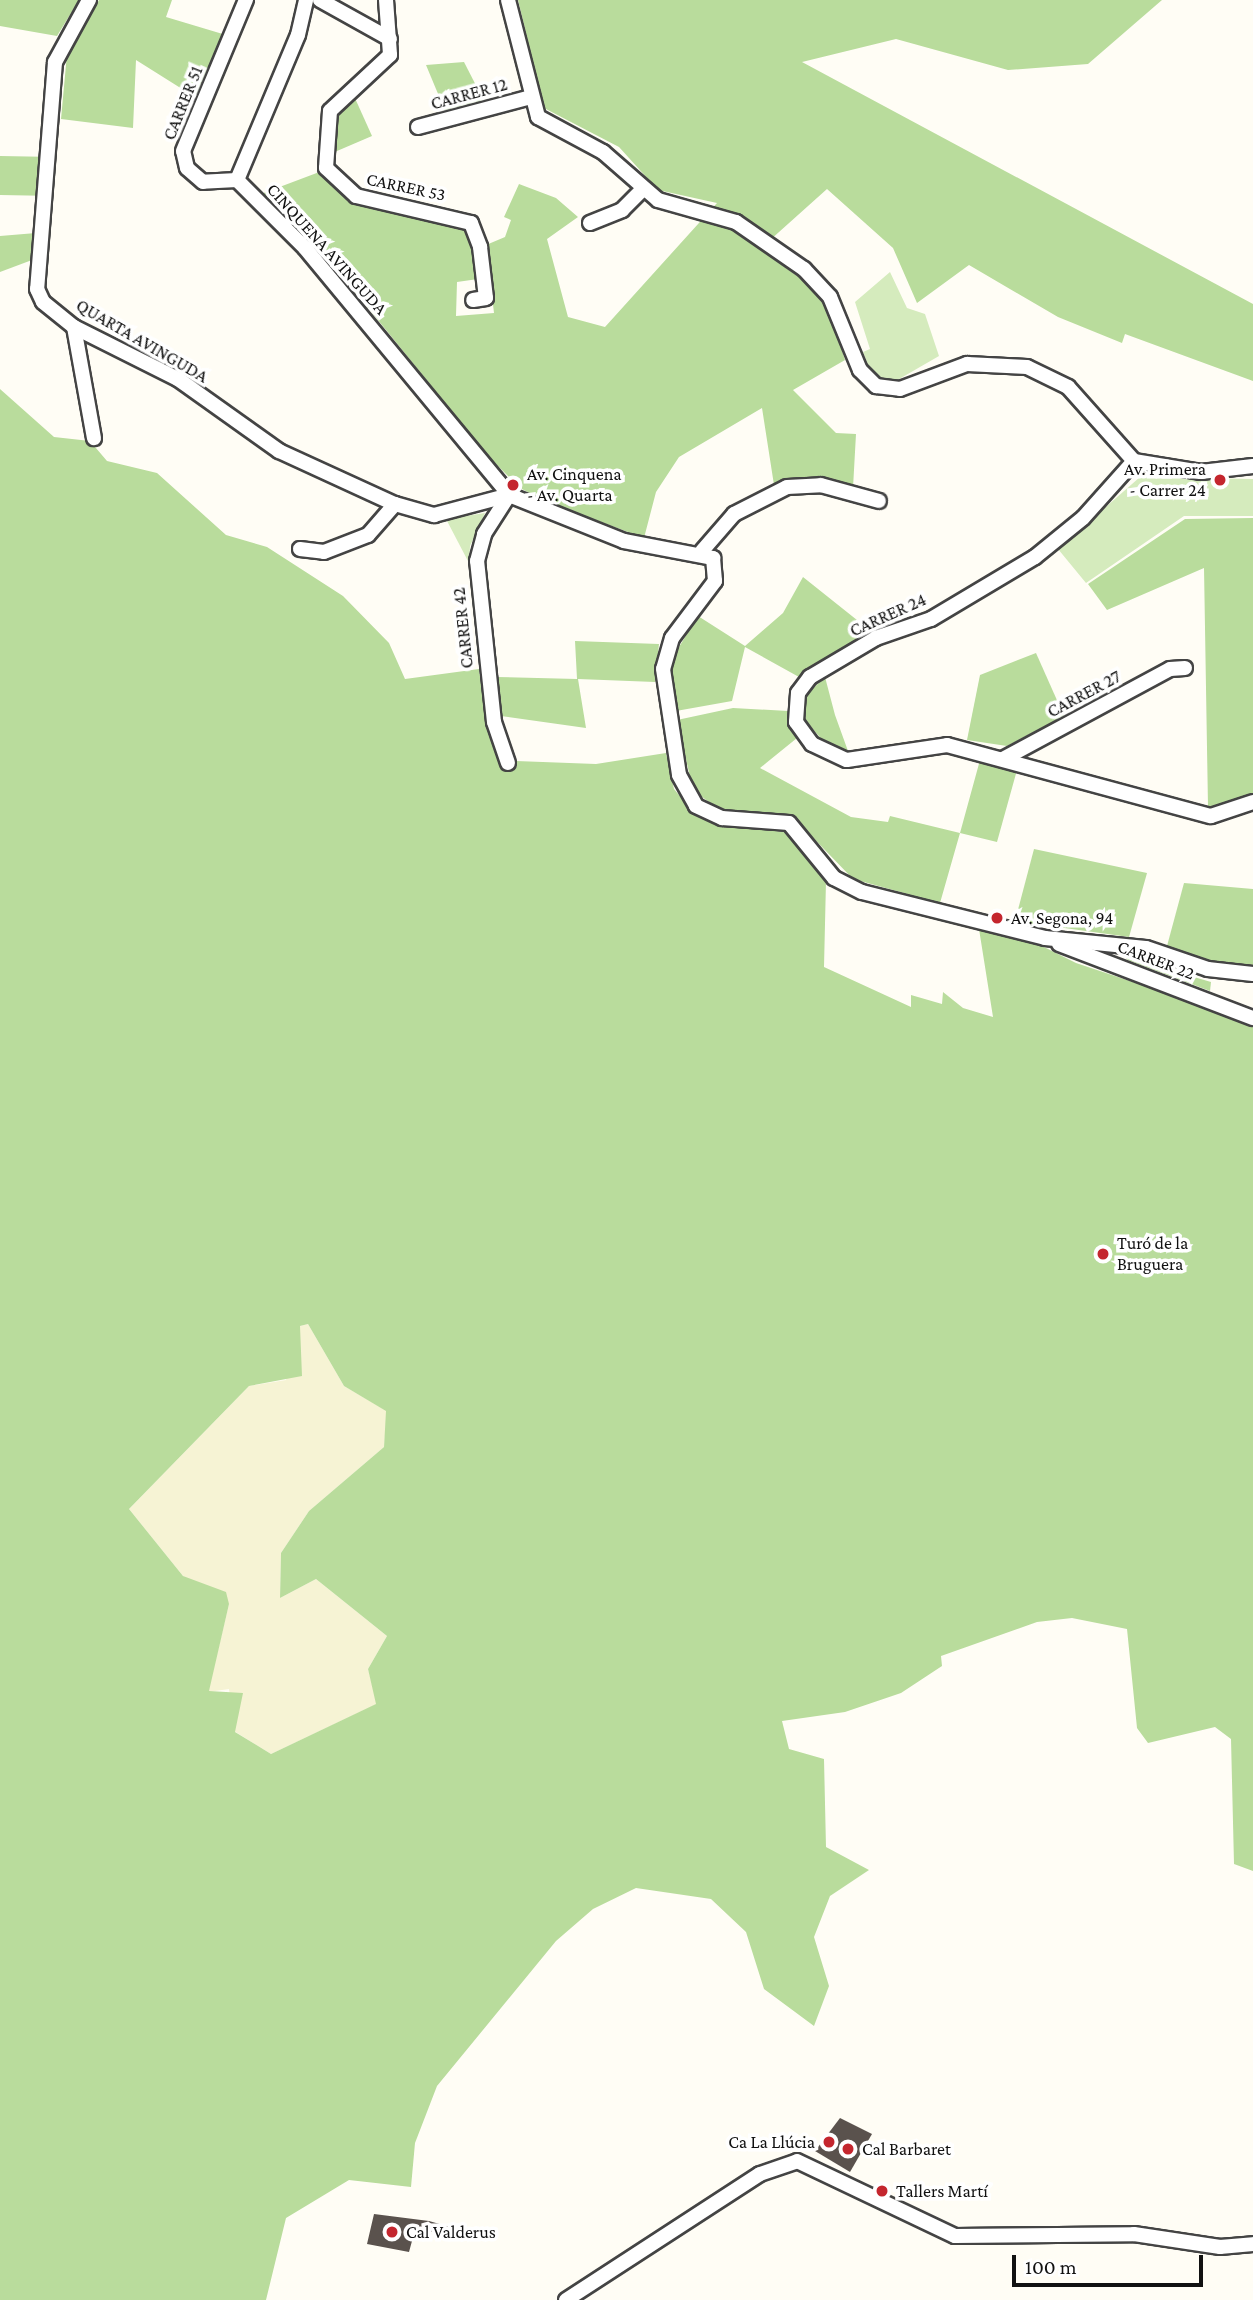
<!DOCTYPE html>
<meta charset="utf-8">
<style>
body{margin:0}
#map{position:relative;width:1253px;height:2300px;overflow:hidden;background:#fffdf5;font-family:"Crimson Pro",serif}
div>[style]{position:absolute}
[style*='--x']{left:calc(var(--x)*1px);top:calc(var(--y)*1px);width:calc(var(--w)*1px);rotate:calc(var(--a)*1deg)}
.farmland>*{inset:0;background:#f6f3d4}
.green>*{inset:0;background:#d5ebbd}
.forest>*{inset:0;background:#b9dc9c;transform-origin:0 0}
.building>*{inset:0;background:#5a524d}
.roads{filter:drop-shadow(2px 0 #444) drop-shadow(-2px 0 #444) drop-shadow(0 2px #444) drop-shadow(0 -2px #444)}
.minor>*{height:14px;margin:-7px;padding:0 7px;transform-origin:7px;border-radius:7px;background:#fff}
.dots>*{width:19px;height:19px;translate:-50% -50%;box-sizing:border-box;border:4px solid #fff;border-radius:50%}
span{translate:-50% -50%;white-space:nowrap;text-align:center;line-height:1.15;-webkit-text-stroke:7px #fff;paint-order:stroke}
.street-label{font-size:18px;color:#111}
.poi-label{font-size:18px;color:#111}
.right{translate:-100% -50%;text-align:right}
.left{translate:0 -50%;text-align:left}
.scale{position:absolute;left:1012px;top:2255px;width:191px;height:32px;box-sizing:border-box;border:4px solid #111;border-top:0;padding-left:9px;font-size:21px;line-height:24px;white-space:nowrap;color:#111;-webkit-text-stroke:5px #fff;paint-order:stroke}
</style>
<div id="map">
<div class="farmland">
<i style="clip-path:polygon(308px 1324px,344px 1386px,387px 1411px,384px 1447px,309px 1511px,281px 1553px,280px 1598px,316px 1579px,387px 1636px,368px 1669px,377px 1704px,271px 1754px,234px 1731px,229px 1689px,208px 1692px,229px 1604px,183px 1576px,129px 1509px,249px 1386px,286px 1380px,300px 1326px)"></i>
</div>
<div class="green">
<i style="clip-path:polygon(890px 272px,907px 308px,925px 314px,939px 356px,894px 382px,881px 381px,868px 365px,863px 352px,870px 349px,855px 302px)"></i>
<i style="clip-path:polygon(1140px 477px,1253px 479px,1253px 516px,1184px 516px,1086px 583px,1058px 549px)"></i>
<i style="clip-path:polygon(485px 513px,470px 546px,469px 563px,446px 519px)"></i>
</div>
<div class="forest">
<i style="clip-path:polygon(0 0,79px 0,57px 36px,0 26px)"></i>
<i style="clip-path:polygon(99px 0,172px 0,166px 17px,226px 35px,198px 99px,136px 60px,133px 128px,61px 119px,67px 54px)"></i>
<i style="clip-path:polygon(518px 0,1162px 0,1088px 64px,1008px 70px,896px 39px,802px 62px,1253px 304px,1253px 381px,1125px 334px,1122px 343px,1058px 317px,969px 265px,917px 303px,893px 248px,827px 189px,760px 249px,804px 281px,829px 310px,845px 360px,793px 390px,836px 433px,856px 434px,853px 488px,803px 480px,774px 485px,762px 408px,679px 457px,656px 492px,644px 538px,545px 501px,520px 488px,488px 456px,331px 262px,261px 194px,322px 171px,353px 204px,468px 230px,478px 279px,457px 282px,456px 316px,494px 313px,486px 245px,505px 237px,511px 220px,504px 217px,519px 184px,556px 198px,578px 217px,547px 239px,568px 317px,605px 327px,717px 203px,658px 190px,619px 147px,544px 108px)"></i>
<i style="clip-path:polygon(464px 62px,485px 103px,446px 113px,426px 65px)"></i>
<i style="clip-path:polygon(354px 96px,372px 136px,330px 154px,332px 119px)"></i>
<i style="left:0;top:156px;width:42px;height:39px;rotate:1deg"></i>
<i style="clip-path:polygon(36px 233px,32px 260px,0 272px,0 236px)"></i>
<i style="clip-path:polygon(evenodd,0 389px,54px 437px,90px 441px,107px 461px,157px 473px,226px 535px,267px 547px,343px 596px,389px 643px,405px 679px,479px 669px,485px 714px,506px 767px,516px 761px,596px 764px,666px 753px,674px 789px,694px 813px,716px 823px,791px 833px,826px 881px,824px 967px,911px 1007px,911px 995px,942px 1004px,943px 992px,963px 1008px,993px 1017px,979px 929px,1038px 944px,1076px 963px,1253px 1022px,1253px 1871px,1234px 1864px,1231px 1739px,1215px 1727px,1148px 1743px,1137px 1728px,1127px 1629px,1072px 1618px,1037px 1622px,941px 1656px,942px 1666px,901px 1693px,845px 1712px,782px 1721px,789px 1749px,824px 1759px,826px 1847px,869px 1870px,830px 1896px,814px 1937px,829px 1986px,814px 2026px,764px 1989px,746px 1932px,711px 1899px,636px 1888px,593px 1909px,556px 1941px,437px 2086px,415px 2143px,411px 2187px,349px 2180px,286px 2218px,266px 2300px,0 2300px,0 389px,308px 1324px,344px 1386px,386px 1411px,384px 1447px,309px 1511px,281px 1553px,280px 1598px,316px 1579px,387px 1636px,368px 1669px,376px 1704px,271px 1754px,235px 1732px,243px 1693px,209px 1691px,229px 1604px,226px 1592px,183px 1576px,129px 1509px,249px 1386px,302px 1376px,300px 1326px,308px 1324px)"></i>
<i style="clip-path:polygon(1253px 518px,1253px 793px,1214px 808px,1208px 807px,1204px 568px,1107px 610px,1088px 584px,1185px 519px)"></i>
<i style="clip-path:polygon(803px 577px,872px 632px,799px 677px,745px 647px,732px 701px,676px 711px,671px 660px,698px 616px,745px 646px,783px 613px)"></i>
<i style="clip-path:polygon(575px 641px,659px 644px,655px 682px,578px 679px,586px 728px,501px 716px,496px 677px,577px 679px)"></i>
<i style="clip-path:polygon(1036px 653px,1064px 716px,1007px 746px,967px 740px,980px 675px)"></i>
<i style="clip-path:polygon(825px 677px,835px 715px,848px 751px,824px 742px,805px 720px,806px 695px)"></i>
<i style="clip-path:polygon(733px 708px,788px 711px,797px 738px,760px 768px,851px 817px,888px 822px,890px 816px,960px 833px,980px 760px,1017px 770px,997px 842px,960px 833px,940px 903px,853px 879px,793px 817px,718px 809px,693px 790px,677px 720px)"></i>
<i style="clip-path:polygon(1034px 849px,1147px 873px,1129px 937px,1015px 921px)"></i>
<i style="clip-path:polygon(1184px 883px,1253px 889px,1253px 965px,1214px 962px,1167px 946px)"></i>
<i style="clip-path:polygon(1125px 957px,1211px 982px,1210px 991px,1128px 960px)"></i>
</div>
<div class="building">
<i style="clip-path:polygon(840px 2118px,872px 2134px,850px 2172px,815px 2151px)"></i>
<i style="clip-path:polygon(374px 2214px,429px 2221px,457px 2229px,456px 2235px,415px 2230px,409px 2252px,367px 2244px)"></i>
</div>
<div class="roads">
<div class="minor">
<i style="--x:89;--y:0;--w:71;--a:118.7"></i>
<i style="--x:55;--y:62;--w:228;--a:94.5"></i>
<i style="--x:37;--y:289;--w:14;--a:65"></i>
<i style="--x:43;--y:302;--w:40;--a:39"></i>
<i style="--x:74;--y:327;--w:116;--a:26.6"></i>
<i style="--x:178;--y:379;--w:124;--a:35.5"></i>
<i style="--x:279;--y:451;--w:128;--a:24.6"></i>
<i style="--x:395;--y:504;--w:41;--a:15.8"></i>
<i style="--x:434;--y:515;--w:78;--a:-14.9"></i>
<i style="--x:320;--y:0;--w:80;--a:29.1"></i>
<i style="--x:386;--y:0;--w:55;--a:85.8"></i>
<i style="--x:390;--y:55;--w:82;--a:137"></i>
<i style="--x:330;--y:111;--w:57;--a:94"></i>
<i style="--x:326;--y:168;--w:41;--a:43"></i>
<i style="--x:356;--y:196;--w:118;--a:13.2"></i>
<i style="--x:471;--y:223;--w:26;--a:69"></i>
<i style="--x:480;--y:247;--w:51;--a:83.3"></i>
<i style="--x:486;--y:298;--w:13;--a:171"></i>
<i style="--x:508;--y:0;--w:121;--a:75.6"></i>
<i style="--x:538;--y:117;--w:74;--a:28.3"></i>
<i style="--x:603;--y:152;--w:73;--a:41.1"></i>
<i style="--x:658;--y:200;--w:81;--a:15.8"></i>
<i style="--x:736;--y:222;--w:83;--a:34.7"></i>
<i style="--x:804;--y:269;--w:38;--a:47"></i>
<i style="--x:830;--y:297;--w:79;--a:67.7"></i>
<i style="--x:860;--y:370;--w:23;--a:45"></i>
<i style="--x:876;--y:386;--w:24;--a:7"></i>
<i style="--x:900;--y:389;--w:72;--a:-20.5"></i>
<i style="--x:967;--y:364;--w:60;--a:2.9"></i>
<i style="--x:1027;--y:367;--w:46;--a:26"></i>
<i style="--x:1068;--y:387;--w:99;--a:48.3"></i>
<i style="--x:1134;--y:461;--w:68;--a:9.3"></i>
<i style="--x:1201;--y:472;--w:52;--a:-6.6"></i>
<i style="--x:418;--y:127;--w:117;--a:-14.9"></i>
<i style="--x:237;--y:180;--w:96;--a:45"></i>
<i style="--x:305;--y:248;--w:320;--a:50.4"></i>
<i style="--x:509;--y:495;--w:124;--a:21.8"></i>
<i style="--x:624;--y:541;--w:91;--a:10.8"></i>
<i style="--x:713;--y:558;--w:23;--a:85"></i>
<i style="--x:715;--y:581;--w:71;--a:127"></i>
<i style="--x:672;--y:638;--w:32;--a:106"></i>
<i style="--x:663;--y:669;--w:107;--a:81.4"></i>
<i style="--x:679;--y:775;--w:35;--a:61"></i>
<i style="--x:696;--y:806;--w:29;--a:25"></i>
<i style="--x:722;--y:818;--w:67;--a:4.3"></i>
<i style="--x:789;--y:823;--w:71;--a:50.7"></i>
<i style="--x:834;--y:878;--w:31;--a:27"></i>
<i style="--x:862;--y:892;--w:189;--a:14.1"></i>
<i style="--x:1045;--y:938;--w:101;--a:5.7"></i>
<i style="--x:1146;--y:948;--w:65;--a:18.7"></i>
<i style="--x:1208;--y:969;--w:45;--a:6.3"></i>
<i style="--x:237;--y:180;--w:34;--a:177"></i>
<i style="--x:203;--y:182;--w:21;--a:-139"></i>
<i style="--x:187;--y:168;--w:17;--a:-103"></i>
<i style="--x:183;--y:151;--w:164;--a:-67.4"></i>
<i style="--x:237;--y:180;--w:157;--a:-67.2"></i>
<i style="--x:298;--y:35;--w:36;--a:-77"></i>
<i style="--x:590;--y:223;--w:35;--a:-22"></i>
<i style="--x:622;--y:210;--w:30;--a:-45"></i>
<i style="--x:74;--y:327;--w:113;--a:79.8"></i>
<i style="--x:1134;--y:461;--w:76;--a:131.8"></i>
<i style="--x:1083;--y:518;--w:62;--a:140.9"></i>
<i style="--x:1035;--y:557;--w:121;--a:149.2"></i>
<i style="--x:931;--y:619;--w:58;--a:160.9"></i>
<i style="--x:876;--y:638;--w:77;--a:149.4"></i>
<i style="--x:810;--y:677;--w:20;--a:127"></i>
<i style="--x:798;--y:693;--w:29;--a:94"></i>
<i style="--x:796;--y:722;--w:27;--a:54"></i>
<i style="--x:812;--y:744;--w:38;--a:25"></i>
<i style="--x:847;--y:760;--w:101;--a:-8.5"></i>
<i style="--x:947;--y:745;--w:273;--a:15.1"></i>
<i style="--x:1211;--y:816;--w:44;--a:-18.4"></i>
<i style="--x:300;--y:549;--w:24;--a:7"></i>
<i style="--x:324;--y:552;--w:47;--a:-21.1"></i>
<i style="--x:368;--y:535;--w:41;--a:-48.9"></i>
<i style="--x:702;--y:551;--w:49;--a:-49.1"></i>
<i style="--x:734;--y:514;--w:59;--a:-27"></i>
<i style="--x:787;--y:487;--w:34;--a:-3"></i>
<i style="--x:821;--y:485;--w:60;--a:15.4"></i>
<i style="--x:1003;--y:759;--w:190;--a:-28.3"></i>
<i style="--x:1170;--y:669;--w:15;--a:-4"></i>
<i style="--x:508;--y:763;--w:43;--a:-108.9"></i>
<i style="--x:494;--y:722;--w:162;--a:-96"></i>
<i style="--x:477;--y:561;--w:28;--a:-75"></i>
<i style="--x:484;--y:534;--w:46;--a:-57.3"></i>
<i style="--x:1059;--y:944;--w:208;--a:20.9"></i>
<i style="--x:566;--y:2300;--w:231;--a:-33"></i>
<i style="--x:760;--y:2174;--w:39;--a:-19"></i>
<i style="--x:797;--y:2161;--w:175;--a:25.4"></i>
<i style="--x:955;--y:2236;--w:179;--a:-0.6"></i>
<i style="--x:1134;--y:2234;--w:87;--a:8.6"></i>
<i style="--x:1220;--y:2247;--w:33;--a:-5"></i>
</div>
</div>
<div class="dots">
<i style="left:1220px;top:480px;background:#c4262e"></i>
<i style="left:513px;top:485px;background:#c4262e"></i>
<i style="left:997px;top:918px;background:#c4262e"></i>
<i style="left:1103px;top:1254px;background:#c4262e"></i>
<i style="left:829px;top:2142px;background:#c4262e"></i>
<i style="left:848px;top:2149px;background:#c4262e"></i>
<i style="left:882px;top:2191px;background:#c4262e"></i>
<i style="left:392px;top:2232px;background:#c4262e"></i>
</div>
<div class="street-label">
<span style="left:469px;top:94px;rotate:-15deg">CARRER 12</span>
<span style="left:183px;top:103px;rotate:-68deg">CARRER 51</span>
<span style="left:406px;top:187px;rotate:12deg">CARRER 53</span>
<span style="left:327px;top:249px;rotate:48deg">CINQUENA AVINGUDA</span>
<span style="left:142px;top:341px;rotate:30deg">QUARTA AVINGUDA</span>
<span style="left:888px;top:615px;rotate:-24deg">CARRER 24</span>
<span style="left:463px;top:628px;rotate:-96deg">CARRER 42</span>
<span style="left:1084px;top:694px;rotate:-28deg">CARRER 27</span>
<span style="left:1156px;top:960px;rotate:21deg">CARRER 22</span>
</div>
<div class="poi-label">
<span class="right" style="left:1206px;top:480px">Av. Primera<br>- Carrer 24</span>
<span class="left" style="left:527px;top:485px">Av. Cinquena<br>- Av. Quarta</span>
<span class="left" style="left:1011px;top:918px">Av. Segona, 94</span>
<span class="left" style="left:1117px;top:1254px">Turó de la<br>Bruguera</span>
<span class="right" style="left:815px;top:2142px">Ca La Llúcia</span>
<span class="left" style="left:862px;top:2149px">Cal Barbaret</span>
<span class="left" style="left:896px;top:2191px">Tallers Martí</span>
<span class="left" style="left:406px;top:2232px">Cal Valderus</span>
</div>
<div class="scale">100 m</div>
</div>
